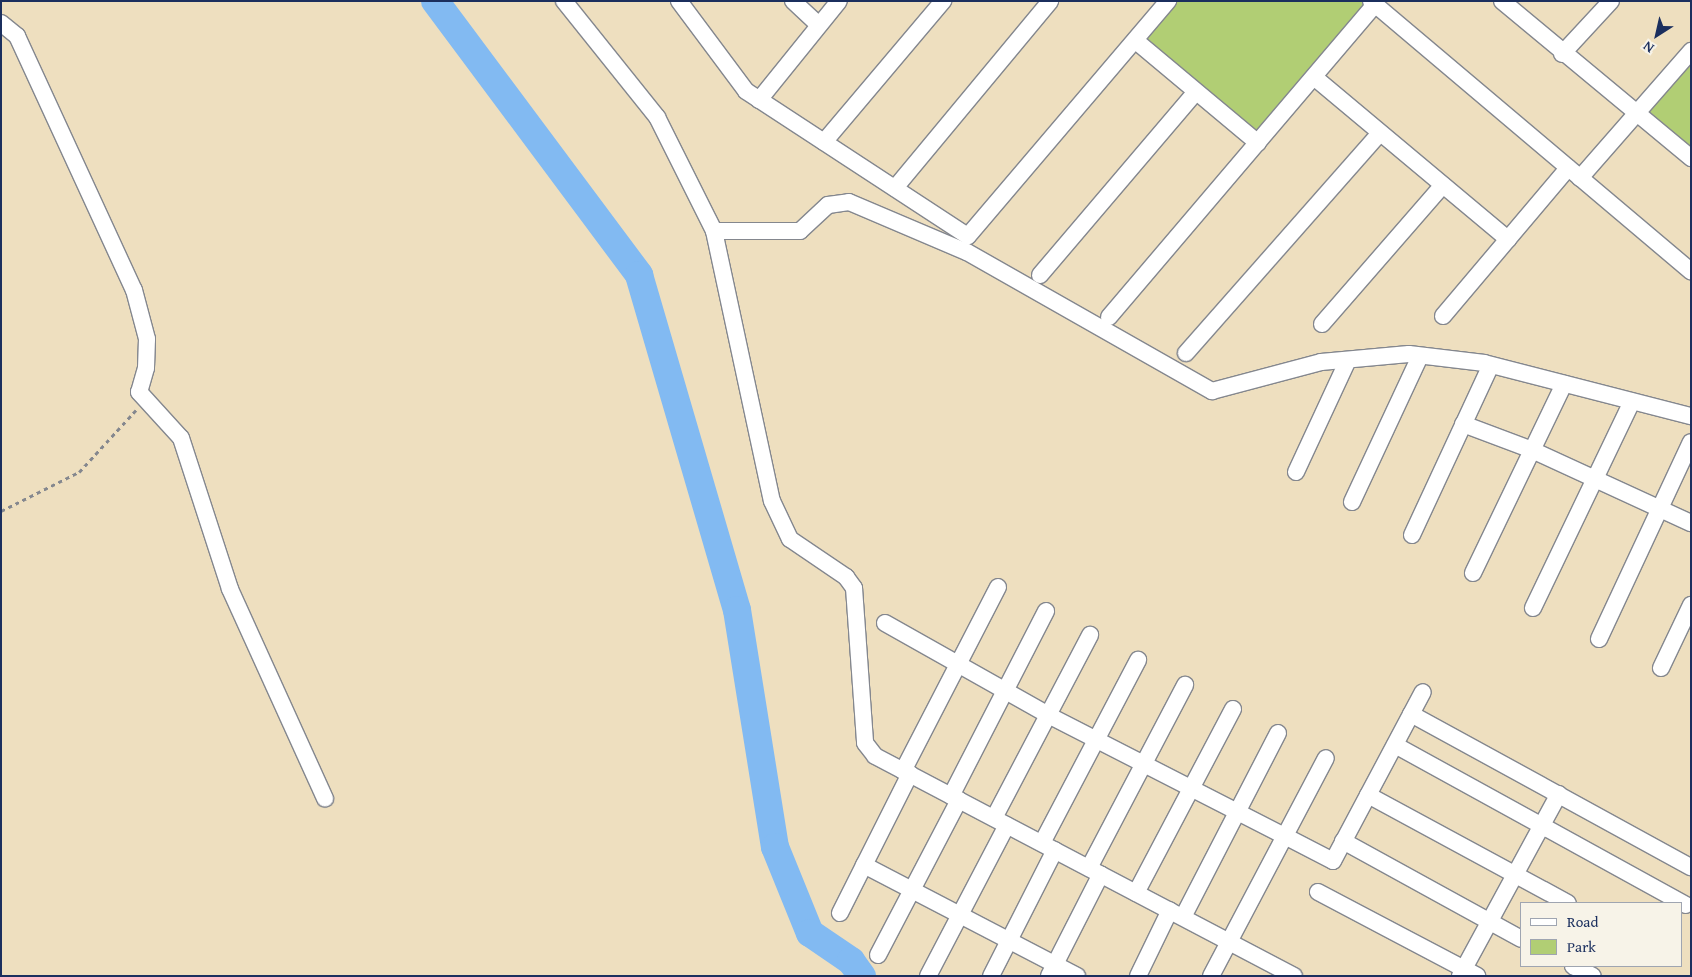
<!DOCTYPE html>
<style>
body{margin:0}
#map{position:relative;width:1692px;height:977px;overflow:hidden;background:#eedfbf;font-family:"Gentium Book Plus",serif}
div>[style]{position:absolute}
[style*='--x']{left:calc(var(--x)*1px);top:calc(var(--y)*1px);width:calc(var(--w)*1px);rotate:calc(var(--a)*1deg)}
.green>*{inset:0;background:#b1ce74}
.river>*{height:28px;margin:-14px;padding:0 14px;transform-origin:14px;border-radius:14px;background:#82baf2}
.path>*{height:2.5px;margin-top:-1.25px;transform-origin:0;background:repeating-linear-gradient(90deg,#84878e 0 4px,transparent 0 8px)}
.roads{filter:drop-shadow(1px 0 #84878e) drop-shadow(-1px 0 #84878e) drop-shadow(0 1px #84878e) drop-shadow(0 -1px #84878e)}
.street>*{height:16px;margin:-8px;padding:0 8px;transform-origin:8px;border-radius:8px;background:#fff}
span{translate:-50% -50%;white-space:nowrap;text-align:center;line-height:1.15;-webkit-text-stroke:5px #f7f3e8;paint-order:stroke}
.frame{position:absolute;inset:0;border:2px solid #1b2f5e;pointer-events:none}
.legend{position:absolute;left:1520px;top:902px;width:162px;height:65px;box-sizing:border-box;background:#f7f3e8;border:1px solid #9fa5b1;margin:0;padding:6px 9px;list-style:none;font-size:15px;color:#1b2f5e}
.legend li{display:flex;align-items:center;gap:10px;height:25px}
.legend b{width:25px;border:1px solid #9fa5b1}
.north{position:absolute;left:1632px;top:10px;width:50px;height:50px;-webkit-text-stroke:4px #f7f3e8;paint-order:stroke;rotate:215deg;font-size:14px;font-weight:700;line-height:20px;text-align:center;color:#1b2f5e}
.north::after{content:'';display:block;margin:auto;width:18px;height:22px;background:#1b2f5e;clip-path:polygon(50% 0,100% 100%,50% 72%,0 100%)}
</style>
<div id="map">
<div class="green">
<i style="clip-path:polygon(1170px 1px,1371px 1px,1258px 143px,1136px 41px)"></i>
<i style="clip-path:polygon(1691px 51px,1691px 158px,1635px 114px)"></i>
</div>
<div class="river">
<i style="--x:435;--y:1;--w:342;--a:53.3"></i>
<i style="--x:639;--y:275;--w:349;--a:73.7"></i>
<i style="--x:737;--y:610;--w:240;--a:80.9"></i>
<i style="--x:775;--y:847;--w:93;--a:67.9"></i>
<i style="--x:810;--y:933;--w:50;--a:34.3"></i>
<i style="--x:851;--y:961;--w:19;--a:54"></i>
</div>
<div class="path">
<i style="--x:1;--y:511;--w:87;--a:-26.6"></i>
<i style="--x:79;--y:472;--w:84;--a:-47.4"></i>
</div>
<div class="roads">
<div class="street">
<i style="--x:564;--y:1;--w:149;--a:51.3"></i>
<i style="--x:657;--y:117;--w:127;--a:63.4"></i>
<i style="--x:714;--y:231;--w:276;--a:77.9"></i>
<i style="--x:772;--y:501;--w:42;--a:64.7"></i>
<i style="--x:790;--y:539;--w:68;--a:34.2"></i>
<i style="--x:846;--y:577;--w:14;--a:54"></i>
<i style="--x:854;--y:588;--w:155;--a:85.9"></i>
<i style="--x:865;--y:743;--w:16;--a:52"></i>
<i style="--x:875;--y:756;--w:473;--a:27.7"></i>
<i style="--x:679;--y:1;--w:112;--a:53.3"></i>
<i style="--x:746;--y:91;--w:265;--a:33.2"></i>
<i style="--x:968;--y:236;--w:309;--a:-49.6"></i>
<i style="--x:793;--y:1;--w:35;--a:43"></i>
<i style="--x:1371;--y:1;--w:419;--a:40.2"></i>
<i style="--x:1502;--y:1;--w:246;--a:39.7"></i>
<i style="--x:1;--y:23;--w:21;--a:39"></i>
<i style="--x:17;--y:36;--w:280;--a:65.3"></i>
<i style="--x:134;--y:290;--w:51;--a:75.1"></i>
<i style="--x:147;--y:339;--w:29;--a:92"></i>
<i style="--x:146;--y:368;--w:25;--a:106"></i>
<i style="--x:139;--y:392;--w:62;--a:47.6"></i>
<i style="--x:181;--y:438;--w:159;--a:72"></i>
<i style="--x:230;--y:589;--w:230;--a:65.6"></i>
<i style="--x:1136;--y:41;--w:159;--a:39.9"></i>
<i style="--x:1562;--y:54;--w:72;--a:-47.2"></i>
<i style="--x:1314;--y:77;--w:253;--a:39.9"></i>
<i style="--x:759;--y:100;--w:127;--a:-51.1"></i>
<i style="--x:824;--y:142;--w:185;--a:-49.8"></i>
<i style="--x:1580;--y:178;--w:169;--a:-48.8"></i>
<i style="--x:895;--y:188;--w:243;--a:-50.3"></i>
<i style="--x:714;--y:231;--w:86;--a:0"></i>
<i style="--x:800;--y:231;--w:38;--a:-43"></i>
<i style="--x:828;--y:205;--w:21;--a:-8"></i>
<i style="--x:849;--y:202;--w:128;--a:23"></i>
<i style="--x:967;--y:252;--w:282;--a:29.6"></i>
<i style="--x:1212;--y:391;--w:113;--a:-14.9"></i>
<i style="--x:1321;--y:362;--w:88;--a:-5.2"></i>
<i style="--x:1409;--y:354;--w:76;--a:6.8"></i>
<i style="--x:1484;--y:363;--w:214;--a:14.4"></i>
<i style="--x:1040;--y:275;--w:240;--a:-49.6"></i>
<i style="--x:1443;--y:316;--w:194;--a:-49.8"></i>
<i style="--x:1109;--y:317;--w:410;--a:-49.6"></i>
<i style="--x:1322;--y:324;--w:184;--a:-49"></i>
<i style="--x:1186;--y:353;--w:293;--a:-48.6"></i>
<i style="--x:1463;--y:424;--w:74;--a:20.6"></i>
<i style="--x:1532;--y:450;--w:175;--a:24.7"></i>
<i style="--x:1296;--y:472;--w:123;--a:-65.1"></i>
<i style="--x:1352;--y:502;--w:161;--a:-65"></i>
<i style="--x:1412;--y:535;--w:187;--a:-65.1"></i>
<i style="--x:1473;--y:573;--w:210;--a:-64.3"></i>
<i style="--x:1533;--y:608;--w:229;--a:-64.4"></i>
<i style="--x:885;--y:623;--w:187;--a:29.4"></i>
<i style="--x:1048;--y:715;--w:320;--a:27.1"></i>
<i style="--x:1333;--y:861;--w:191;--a:-62"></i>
<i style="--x:1599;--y:639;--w:217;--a:-65"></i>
<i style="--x:1661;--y:668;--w:70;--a:-64.5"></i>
<i style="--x:1411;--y:714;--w:319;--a:28.7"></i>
<i style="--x:1395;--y:745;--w:332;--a:28.8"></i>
<i style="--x:903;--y:771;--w:207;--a:-62.7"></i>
<i style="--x:1368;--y:795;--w:227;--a:28.4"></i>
<i style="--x:951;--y:796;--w:208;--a:-62.8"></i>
<i style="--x:994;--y:818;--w:207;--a:-62.3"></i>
<i style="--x:1343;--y:841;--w:203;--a:28.8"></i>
<i style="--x:1042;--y:843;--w:207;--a:-62.3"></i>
<i style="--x:864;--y:865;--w:240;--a:27.5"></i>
<i style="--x:1089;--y:868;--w:207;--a:-62.3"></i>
<i style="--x:1318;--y:892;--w:180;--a:27.8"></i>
<i style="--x:1136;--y:893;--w:208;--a:-62.2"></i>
<i style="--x:840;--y:913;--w:156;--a:-63.3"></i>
<i style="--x:1183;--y:917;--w:207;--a:-62.7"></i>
<i style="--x:878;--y:955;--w:175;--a:-62.4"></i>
<i style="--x:1573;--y:966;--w:22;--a:27"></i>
<i style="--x:928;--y:976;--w:170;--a:-62.4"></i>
<i style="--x:991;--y:976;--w:141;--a:-63.1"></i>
<i style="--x:1049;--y:976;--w:114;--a:-63"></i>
<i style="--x:1138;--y:976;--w:73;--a:-64.1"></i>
<i style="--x:1211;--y:976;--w:246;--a:-62.2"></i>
<i style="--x:1460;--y:976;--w:207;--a:-61.5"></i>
</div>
</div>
<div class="frame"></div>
<ul class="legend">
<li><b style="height:6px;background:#fff"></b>Road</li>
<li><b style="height:14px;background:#b1ce74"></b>Park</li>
</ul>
<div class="north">N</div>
</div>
